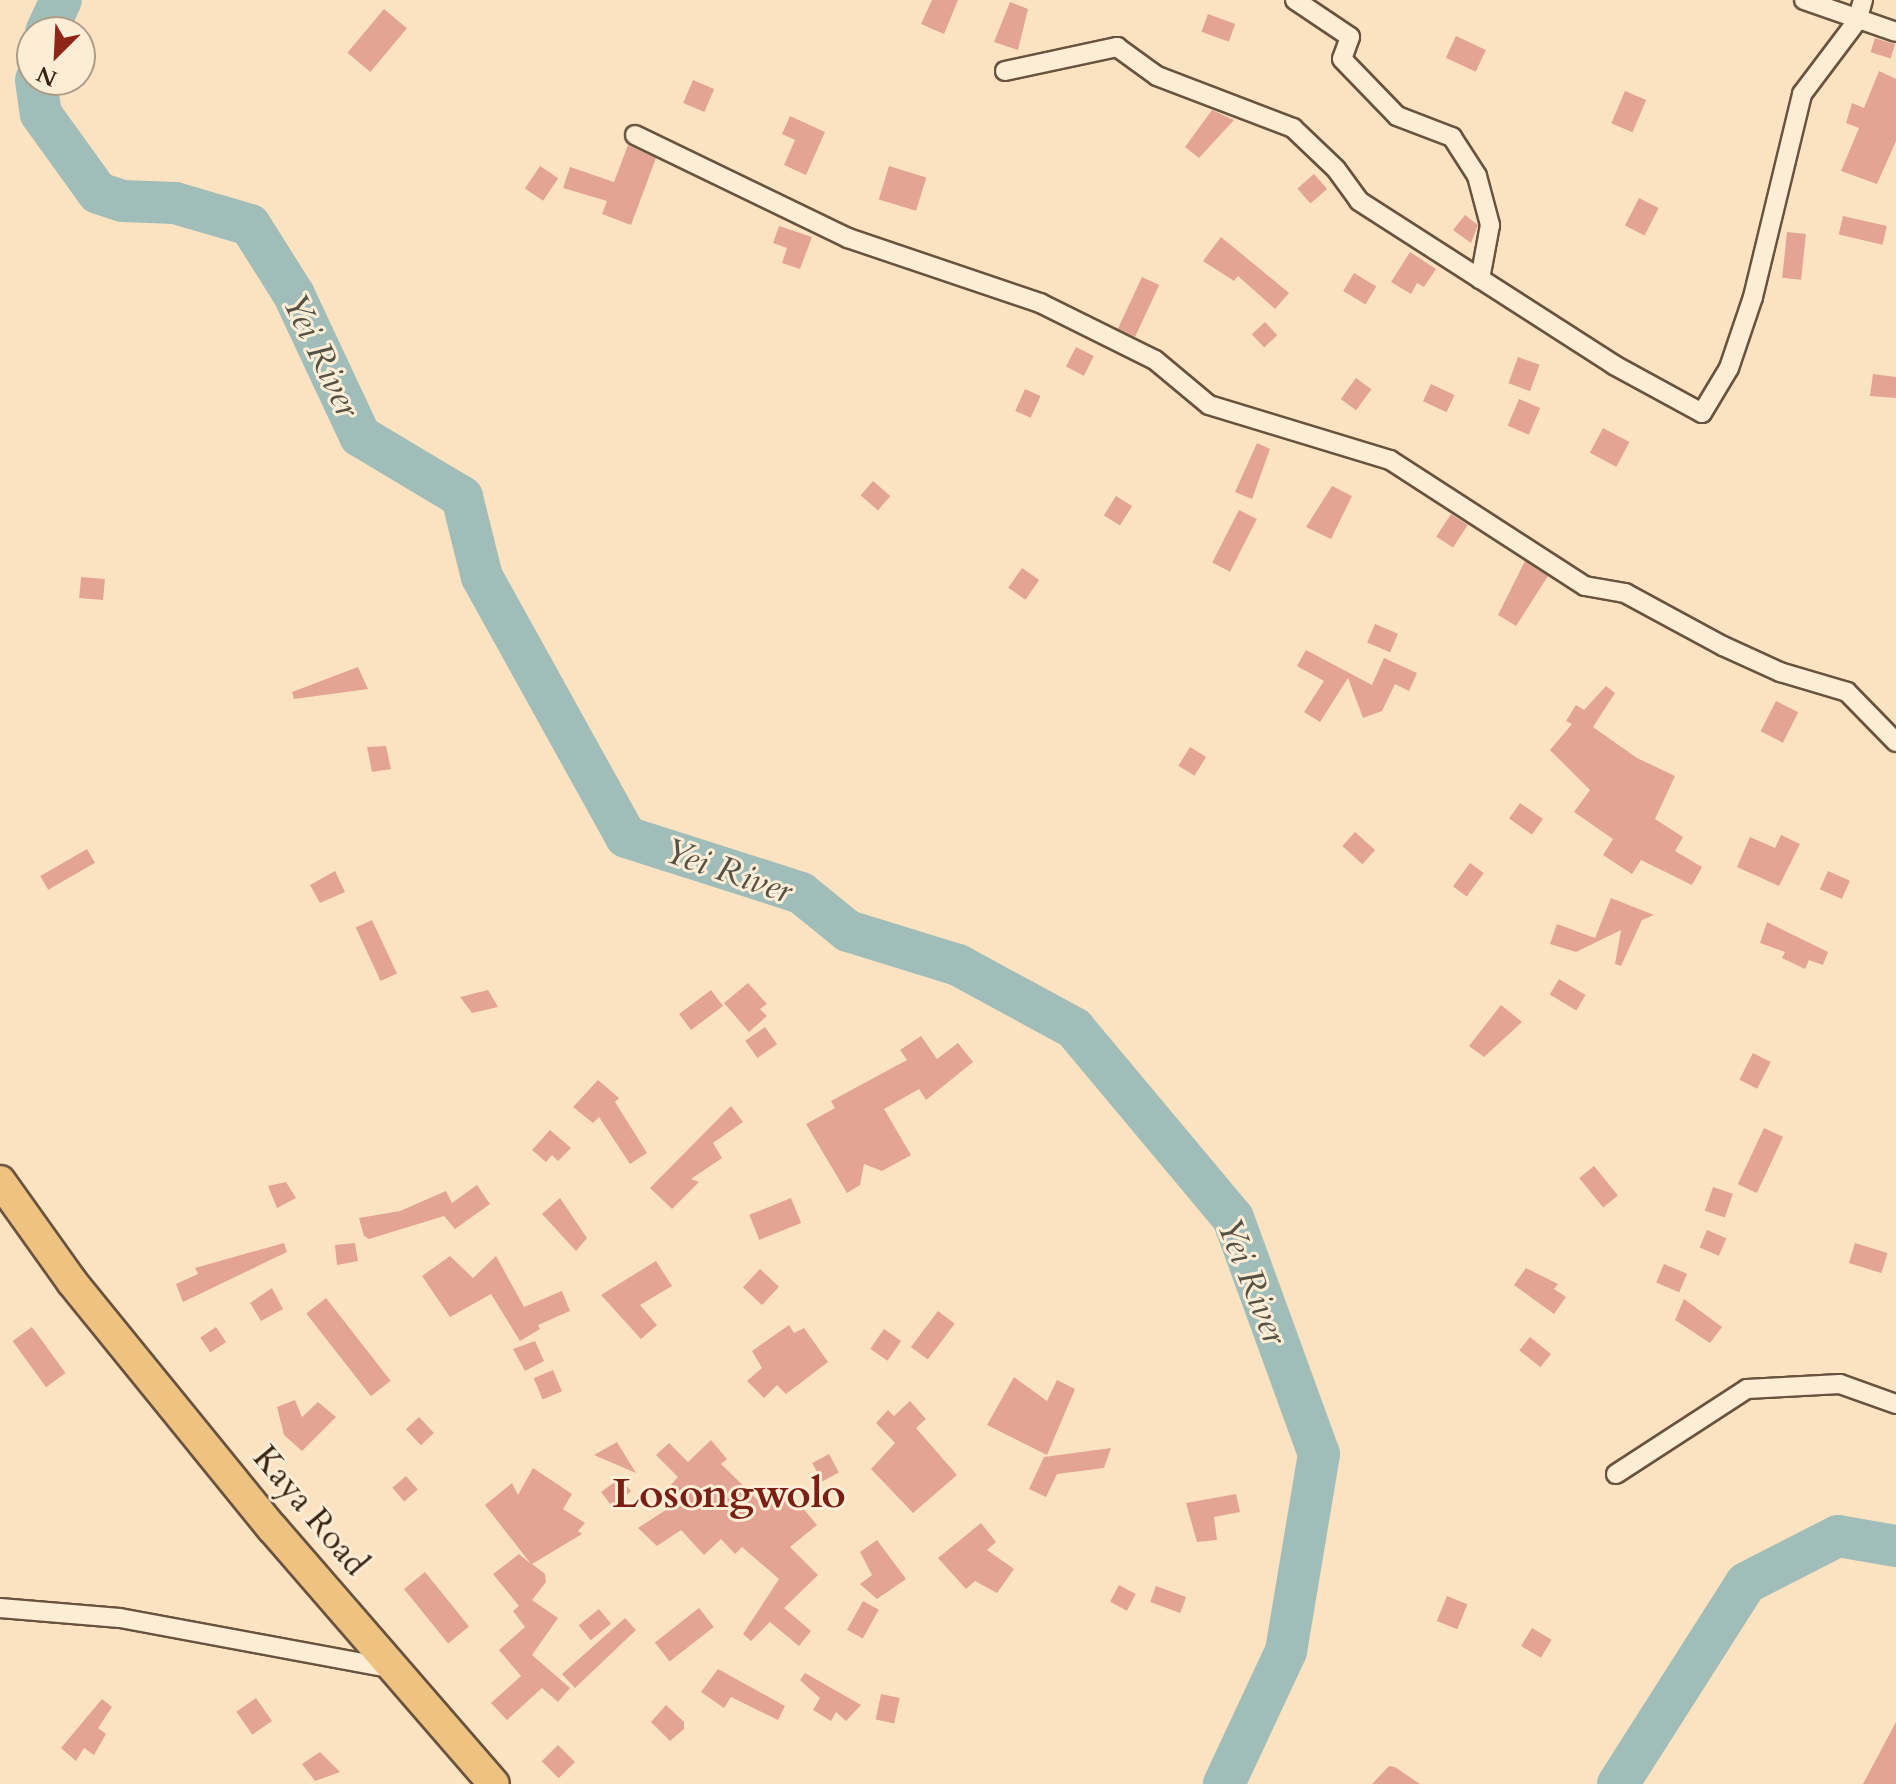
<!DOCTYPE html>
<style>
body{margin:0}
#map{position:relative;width:1896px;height:1784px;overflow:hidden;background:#fbe3c2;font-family:Cardo,serif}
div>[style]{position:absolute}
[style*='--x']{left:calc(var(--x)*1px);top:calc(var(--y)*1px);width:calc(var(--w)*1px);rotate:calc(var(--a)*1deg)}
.river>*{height:42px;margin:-21px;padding:0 21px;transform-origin:21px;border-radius:21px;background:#a0bdb9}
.building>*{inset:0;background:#e3a494;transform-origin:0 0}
.roads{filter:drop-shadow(2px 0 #69533e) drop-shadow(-2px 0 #69533e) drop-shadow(0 2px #69533e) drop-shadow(0 -2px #69533e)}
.street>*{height:18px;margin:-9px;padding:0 9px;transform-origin:9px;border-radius:9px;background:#fcedd7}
.primary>*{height:30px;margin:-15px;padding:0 15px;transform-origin:15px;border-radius:15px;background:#eec281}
span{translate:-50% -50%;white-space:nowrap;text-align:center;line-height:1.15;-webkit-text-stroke:6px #fcedd7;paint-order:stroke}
.street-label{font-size:34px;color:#382312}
.water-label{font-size:36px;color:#575144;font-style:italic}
.district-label{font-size:42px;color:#7a1f14;font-weight:700}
.north{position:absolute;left:16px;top:16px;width:80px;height:80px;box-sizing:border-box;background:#fcedd7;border:2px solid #ae9c88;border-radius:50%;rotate:204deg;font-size:22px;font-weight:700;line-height:32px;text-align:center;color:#382312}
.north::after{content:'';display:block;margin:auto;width:28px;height:36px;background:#8f2418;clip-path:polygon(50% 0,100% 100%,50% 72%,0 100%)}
</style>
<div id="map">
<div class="river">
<i style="--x:46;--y:32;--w:35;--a:-65"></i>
<i style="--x:36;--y:80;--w:34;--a:82"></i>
<i style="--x:41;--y:114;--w:97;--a:54.2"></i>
<i style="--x:98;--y:193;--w:26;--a:18"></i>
<i style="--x:123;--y:201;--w:52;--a:2.2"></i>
<i style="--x:175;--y:203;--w:78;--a:16.3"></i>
<i style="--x:250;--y:225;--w:83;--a:57.8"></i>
<i style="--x:294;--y:295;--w:156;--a:64.9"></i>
<i style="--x:360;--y:436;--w:119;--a:30.9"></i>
<i style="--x:462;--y:497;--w:82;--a:76"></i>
<i style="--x:482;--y:577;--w:297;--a:61"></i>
<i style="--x:626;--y:837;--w:184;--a:17.7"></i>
<i style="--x:801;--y:893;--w:60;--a:39"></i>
<i style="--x:848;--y:931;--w:115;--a:17.2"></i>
<i style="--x:958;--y:965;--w:132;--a:28.5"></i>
<i style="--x:1074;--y:1028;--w:248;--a:50.1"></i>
<i style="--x:1233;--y:1218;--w:251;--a:70"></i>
<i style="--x:1319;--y:1454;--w:200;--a:99.5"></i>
<i style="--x:1286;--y:1651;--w:147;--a:115"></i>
<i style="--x:1618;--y:1784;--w:238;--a:-57.5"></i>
<i style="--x:1746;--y:1583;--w:103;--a:-27.1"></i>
<i style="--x:1838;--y:1536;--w:59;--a:9.8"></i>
</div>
<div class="building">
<i style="clip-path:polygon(932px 0,958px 0,944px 34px,921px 24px)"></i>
<i style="clip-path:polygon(1010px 2px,1028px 9px,1018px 50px,994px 42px)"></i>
<i style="left:384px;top:9px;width:30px;height:57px;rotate:40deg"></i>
<i style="left:1208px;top:14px;width:29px;height:19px;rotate:20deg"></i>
<i style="left:1456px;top:36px;width:33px;height:24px;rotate:25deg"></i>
<i style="left:1875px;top:38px;width:21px;height:15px;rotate:17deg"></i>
<i style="clip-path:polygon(1879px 71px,1896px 79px,1896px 141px,1877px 184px,1841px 171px,1859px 128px,1846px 123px,1852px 103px,1864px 108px)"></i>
<i style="left:693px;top:80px;width:23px;height:25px;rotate:23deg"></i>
<i style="left:1625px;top:91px;width:23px;height:35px;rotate:23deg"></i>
<i style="clip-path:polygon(1212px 110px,1234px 120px,1199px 158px,1185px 147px)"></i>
<i style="clip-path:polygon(790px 116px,825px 132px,806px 175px,784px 165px,795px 140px,782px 134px)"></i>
<i style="clip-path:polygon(628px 145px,656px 158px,631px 225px,602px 214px,607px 201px,563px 188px,570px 167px,614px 182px)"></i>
<i style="left:540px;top:166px;width:22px;height:27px;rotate:34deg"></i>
<i style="left:889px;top:166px;width:39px;height:35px;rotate:17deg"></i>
<i style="left:1314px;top:174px;width:20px;height:22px;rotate:49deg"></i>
<i style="left:1639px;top:198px;width:22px;height:31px;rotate:27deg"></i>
<i style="clip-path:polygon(1465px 215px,1478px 225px,1471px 243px,1453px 230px)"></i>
<i style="left:1843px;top:216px;width:45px;height:19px;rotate:13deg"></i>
<i style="clip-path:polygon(779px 226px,812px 237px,800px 269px,782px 263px,787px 248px,773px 243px)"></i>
<i style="left:1787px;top:232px;width:19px;height:46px;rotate:6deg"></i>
<i style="clip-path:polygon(1221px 237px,1289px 293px,1275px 309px,1238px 276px,1234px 281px,1203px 261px)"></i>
<i style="clip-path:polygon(1410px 252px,1436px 269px,1424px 287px,1417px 283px,1411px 294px,1391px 282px)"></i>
<i style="left:1354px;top:273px;width:26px;height:21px;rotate:31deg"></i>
<i style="left:1142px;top:277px;width:19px;height:57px;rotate:25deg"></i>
<i style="left:1265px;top:322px;width:18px;height:18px;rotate:47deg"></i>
<i style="left:1076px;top:347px;width:20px;height:22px;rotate:27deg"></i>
<i style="left:1518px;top:357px;width:23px;height:28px;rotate:20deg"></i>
<i style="clip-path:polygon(1873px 374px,1896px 377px,1896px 398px,1870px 396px)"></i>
<i style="left:1356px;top:378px;width:19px;height:26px;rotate:36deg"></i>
<i style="left:1431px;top:384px;width:26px;height:19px;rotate:25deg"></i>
<i style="left:1025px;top:389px;width:17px;height:24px;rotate:24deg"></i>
<i style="left:1519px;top:399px;width:23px;height:29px;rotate:23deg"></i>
<i style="left:1603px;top:428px;width:30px;height:28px;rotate:28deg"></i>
<i style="clip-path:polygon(1257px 443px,1270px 449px,1252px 499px,1235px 492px)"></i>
<i style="left:873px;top:481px;width:23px;height:19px;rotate:41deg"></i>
<i style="clip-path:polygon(1332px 486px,1352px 496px,1331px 539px,1306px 527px)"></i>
<i style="left:1116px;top:496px;width:19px;height:23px;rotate:32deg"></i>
<i style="left:1239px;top:510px;width:20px;height:59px;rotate:27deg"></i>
<i style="left:1451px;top:514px;width:20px;height:27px;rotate:33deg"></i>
<i style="clip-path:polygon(1525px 561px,1548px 576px,1516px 626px,1498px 615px)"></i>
<i style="left:1022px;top:568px;width:21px;height:24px;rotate:35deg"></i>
<i style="left:81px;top:577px;width:24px;height:21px;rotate:5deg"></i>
<i style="left:1375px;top:624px;width:25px;height:20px;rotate:23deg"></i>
<i style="clip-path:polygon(1306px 650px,1372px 685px,1384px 658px,1417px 673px,1409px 691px,1395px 684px,1382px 711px,1363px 718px,1348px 678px,1320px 722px,1304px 712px,1324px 681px,1297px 666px)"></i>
<i style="clip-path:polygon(358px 667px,368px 689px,294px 699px,292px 692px)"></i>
<i style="clip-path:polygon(1606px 686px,1615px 693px,1593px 727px,1637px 758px,1675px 776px,1655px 819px,1683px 837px,1675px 851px,1702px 867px,1692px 885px,1641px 860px,1632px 874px,1603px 855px,1613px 839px,1574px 812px,1590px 790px,1550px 750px,1572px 724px,1566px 721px,1576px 705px,1584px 710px)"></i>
<i style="left:1776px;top:701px;width:25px;height:34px;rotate:27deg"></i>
<i style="clip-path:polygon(386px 746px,391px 769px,372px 772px,367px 747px)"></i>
<i style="left:1190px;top:747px;width:19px;height:22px;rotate:32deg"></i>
<i style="left:1520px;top:803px;width:28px;height:19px;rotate:35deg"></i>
<i style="left:1355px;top:832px;width:27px;height:19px;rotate:42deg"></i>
<i style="clip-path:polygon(1781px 835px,1800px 844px,1779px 886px,1737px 867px,1750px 837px,1775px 848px)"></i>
<i style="left:87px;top:849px;width:16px;height:54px;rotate:60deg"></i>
<i style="left:1470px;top:863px;width:17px;height:29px;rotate:36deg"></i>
<i style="clip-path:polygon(335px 871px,345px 892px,320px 903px,310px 885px)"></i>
<i style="left:1828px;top:871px;width:24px;height:20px;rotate:24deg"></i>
<i style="clip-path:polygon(1611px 898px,1654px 915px,1642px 920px,1621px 966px,1615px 964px,1621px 930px,1576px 952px,1550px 944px,1557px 924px,1595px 938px)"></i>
<i style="left:372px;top:920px;width:59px;height:18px;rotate:65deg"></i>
<i style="clip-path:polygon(1767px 922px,1828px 952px,1823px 965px,1809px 960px,1805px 969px,1782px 958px,1785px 952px,1760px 943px)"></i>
<i style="left:1559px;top:979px;width:31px;height:18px;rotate:31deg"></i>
<i style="clip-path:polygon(748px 983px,767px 1004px,760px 1009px,767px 1016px,749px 1032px,724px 1003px)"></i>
<i style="clip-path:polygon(488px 990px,498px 1007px,472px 1013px,460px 997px)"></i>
<i style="left:711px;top:990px;width:20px;height:40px;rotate:53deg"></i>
<i style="clip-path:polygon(1501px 1005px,1522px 1022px,1484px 1057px,1469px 1046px)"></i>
<i style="left:765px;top:1027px;width:21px;height:24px;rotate:55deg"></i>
<i style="clip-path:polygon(921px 1036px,937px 1059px,958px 1043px,973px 1062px,926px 1100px,919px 1089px,884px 1109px,911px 1155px,882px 1171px,864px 1164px,860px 1185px,847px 1193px,806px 1124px,835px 1108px,831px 1101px,907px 1060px,900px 1050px)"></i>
<i style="left:1753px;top:1053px;width:20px;height:30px;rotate:27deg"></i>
<i style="clip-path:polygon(598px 1080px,619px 1098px,615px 1102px,647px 1153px,630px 1164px,599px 1117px,593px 1123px,573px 1107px)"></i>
<i style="clip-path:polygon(731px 1106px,743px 1122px,713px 1143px,722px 1158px,691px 1179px,699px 1182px,672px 1209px,650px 1188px)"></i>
<i style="left:1764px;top:1128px;width:21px;height:62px;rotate:25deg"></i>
<i style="clip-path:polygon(550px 1130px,571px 1148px,558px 1161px,552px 1155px,546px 1162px,532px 1150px)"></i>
<i style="left:1594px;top:1166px;width:38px;height:19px;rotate:51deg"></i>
<i style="clip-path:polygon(286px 1182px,296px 1198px,277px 1208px,268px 1186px)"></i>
<i style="clip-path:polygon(477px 1185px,490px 1204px,455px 1229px,444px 1216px,369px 1239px,364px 1236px,359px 1218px,400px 1211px,446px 1191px,452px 1203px)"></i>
<i style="left:1713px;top:1187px;width:21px;height:25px;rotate:19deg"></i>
<i style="clip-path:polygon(560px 1198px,587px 1238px,576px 1251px,542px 1214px)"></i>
<i style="left:791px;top:1198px;width:27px;height:45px;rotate:68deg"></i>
<i style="left:1707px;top:1230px;width:21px;height:19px;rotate:23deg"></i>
<i style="clip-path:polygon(284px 1243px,287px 1252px,183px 1302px,176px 1284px,198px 1274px,195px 1268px)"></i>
<i style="clip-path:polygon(355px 1243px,358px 1261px,337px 1265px,335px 1245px)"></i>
<i style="left:1855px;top:1243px;width:34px;height:21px;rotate:17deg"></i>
<i style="clip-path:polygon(450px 1256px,473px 1278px,496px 1256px,524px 1307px,562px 1291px,570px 1311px,538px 1325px,540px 1329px,520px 1341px,491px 1294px,450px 1317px,422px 1276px)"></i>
<i style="clip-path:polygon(656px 1261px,672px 1286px,640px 1305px,657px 1325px,641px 1339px,601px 1295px)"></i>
<i style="left:1664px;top:1264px;width:25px;height:20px;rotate:23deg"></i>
<i style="clip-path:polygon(1526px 1268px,1558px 1284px,1554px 1289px,1566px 1297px,1554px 1314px,1514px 1285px)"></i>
<i style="left:760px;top:1269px;width:26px;height:25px;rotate:43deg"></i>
<i style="clip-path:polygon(272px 1288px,283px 1309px,261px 1321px,250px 1303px)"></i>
<i style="left:326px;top:1298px;width:105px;height:25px;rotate:52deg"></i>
<i style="clip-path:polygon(1684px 1299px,1722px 1327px,1710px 1343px,1675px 1320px)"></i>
<i style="left:938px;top:1311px;width:21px;height:45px;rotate:37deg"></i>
<i style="clip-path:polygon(789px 1325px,794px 1333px,804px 1328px,828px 1362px,786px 1394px,777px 1385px,764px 1398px,747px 1381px,762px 1368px,752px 1351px)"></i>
<i style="left:32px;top:1327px;width:57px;height:24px;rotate:54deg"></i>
<i style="left:216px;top:1327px;width:18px;height:19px;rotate:56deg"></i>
<i style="left:884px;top:1329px;width:21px;height:24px;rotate:35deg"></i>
<i style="left:1530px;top:1337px;width:27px;height:17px;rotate:39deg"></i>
<i style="clip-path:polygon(535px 1341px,544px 1361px,525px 1371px,513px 1349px)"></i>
<i style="left:553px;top:1370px;width:23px;height:21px;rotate:67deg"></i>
<i style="clip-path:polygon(1014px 1377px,1047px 1401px,1057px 1380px,1075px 1389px,1047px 1455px,987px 1425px)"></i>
<i style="clip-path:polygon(295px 1400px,302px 1417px,318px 1402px,336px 1417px,302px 1451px,284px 1435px,277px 1407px)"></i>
<i style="clip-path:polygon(910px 1401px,926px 1419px,916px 1428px,957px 1475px,913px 1513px,871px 1469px,895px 1443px,876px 1423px,888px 1410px,894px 1416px)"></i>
<i style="left:419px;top:1417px;width:22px;height:18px;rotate:47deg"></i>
<i style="clip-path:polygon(711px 1440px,727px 1459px,721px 1464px,764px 1506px,786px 1488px,817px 1525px,790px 1547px,818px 1575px,784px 1608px,811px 1631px,799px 1646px,770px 1622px,751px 1641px,743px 1634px,779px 1579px,742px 1547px,735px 1554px,721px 1539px,704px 1555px,681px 1530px,657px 1546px,638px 1528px,681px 1500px,668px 1488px,678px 1477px,656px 1455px,669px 1443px,688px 1462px)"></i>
<i style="clip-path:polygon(617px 1442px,636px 1473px,594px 1455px)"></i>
<i style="clip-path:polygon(1111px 1448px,1104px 1468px,1057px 1474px,1046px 1497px,1029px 1489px,1044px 1457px)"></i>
<i style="left:829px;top:1454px;width:21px;height:19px;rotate:62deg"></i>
<i style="clip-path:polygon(533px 1468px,572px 1494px,563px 1509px,585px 1523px,578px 1531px,582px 1534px,532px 1564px,545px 1574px,546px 1582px,532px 1600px,558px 1618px,532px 1655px,570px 1688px,558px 1702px,542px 1688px,507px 1720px,491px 1703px,521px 1676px,499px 1650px,525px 1627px,513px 1611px,519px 1606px,493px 1574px,519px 1554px,531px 1564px,485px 1505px,512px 1483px,518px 1495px)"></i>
<i style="left:406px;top:1476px;width:18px;height:18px;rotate:49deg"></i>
<i style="clip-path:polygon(620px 1478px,631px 1491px,613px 1508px,601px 1492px)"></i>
<i style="clip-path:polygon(1236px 1494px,1240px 1512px,1214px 1517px,1217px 1540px,1197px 1542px,1186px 1503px)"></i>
<i style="clip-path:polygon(981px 1523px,996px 1542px,987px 1550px,1014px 1569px,997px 1593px,975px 1581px,966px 1589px,938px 1558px)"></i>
<i style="clip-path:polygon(877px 1540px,906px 1579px,877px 1599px,860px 1584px,872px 1575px,860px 1552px)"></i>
<i style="left:425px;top:1572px;width:70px;height:27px;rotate:51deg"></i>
<i style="left:1119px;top:1585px;width:19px;height:19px;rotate:28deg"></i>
<i style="left:1156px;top:1586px;width:32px;height:17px;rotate:20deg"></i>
<i style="left:1447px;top:1596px;width:22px;height:27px;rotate:22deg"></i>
<i style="left:863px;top:1601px;width:18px;height:33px;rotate:29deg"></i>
<i style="left:699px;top:1608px;width:24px;height:56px;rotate:52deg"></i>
<i style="left:599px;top:1609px;width:19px;height:26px;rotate:51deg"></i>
<i style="clip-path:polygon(625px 1618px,636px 1630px,575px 1688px,562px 1674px)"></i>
<i style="left:1532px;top:1628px;width:23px;height:21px;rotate:31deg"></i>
<i style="clip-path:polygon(718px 1669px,785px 1706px,778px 1720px,731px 1697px,724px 1708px,701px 1692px)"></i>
<i style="clip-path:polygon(805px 1673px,861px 1705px,846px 1721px,836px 1712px,831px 1721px,813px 1710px,820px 1698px,800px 1680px)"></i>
<i style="left:881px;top:1694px;width:19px;height:26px;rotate:12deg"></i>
<i style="left:256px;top:1698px;width:28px;height:24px;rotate:55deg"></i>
<i style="clip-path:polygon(102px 1699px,112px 1707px,98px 1728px,106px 1734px,94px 1755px,84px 1748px,76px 1761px,61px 1748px)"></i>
<i style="clip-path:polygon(666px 1705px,684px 1722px,684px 1729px,670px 1741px,651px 1722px)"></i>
<i style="clip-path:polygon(1896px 1722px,1896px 1784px,1863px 1784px)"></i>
<i style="left:558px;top:1745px;width:24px;height:23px;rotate:45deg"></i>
<i style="clip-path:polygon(320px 1752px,340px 1772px,315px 1781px,302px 1764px)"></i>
<i style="clip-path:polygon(1389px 1766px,1395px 1767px,1420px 1784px,1372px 1784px)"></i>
</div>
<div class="roads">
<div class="street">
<i style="--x:1295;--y:0;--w:66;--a:33.9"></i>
<i style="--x:1350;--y:37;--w:23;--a:110"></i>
<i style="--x:1342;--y:59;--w:79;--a:46"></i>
<i style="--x:1397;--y:116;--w:59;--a:20.9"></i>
<i style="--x:1452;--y:137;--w:46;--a:57.3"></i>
<i style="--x:1477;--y:176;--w:51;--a:75.1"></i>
<i style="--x:1490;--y:225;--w:55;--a:100.5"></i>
<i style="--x:1804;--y:0;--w:97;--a:19.2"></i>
<i style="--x:1005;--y:71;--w:115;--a:-12.1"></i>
<i style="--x:1117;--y:47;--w:49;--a:35.9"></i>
<i style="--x:1157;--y:76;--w:146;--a:20.9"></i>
<i style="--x:1293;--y:128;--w:59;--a:43.6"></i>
<i style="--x:1336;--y:169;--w:39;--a:54"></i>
<i style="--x:1359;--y:201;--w:303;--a:32.7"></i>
<i style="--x:1614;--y:365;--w:100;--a:28.6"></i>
<i style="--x:1702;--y:413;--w:52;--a:-59"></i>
<i style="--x:1729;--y:368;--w:75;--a:-71.3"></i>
<i style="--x:1753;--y:297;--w:209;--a:-76.4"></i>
<i style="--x:1802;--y:94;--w:91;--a:-53"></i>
<i style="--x:1857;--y:21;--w:22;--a:-74"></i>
<i style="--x:635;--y:135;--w:237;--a:25.8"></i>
<i style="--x:848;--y:238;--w:203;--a:18.7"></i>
<i style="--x:1040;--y:303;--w:128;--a:26.4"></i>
<i style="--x:1155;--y:360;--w:70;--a:39.8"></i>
<i style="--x:1209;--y:405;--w:189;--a:16.9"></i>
<i style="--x:1390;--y:460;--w:232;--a:32.9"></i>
<i style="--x:1585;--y:586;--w:41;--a:9.9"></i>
<i style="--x:1625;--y:593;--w:111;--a:28.4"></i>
<i style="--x:1723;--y:646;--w:63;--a:24.5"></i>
<i style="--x:1780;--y:672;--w:70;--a:16.6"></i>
<i style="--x:1847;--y:692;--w:70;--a:45.6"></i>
<i style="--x:1616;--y:1474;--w:156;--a:-33"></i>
<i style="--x:1747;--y:1389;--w:93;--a:-3.1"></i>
<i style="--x:1840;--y:1384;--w:59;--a:19.7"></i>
<i style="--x:0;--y:1608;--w:120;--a:4.8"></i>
<i style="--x:120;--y:1618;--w:280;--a:10.5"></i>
</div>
<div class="primary">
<i style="--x:0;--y:1181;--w:124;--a:54.5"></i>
<i style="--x:72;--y:1282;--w:318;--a:50.9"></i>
<i style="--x:273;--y:1529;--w:337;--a:49.1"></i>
</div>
</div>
<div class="street-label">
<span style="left:310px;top:1511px;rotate:50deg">Kaya Road</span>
</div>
<div class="water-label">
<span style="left:321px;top:355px;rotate:64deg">Yei River</span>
<span style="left:728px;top:871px;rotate:19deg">Yei River</span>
<span style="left:1252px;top:1281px;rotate:68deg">Yei River</span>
</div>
<div class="district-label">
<span style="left:729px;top:1494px">Losongwolo</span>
</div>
<div class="north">N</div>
</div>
